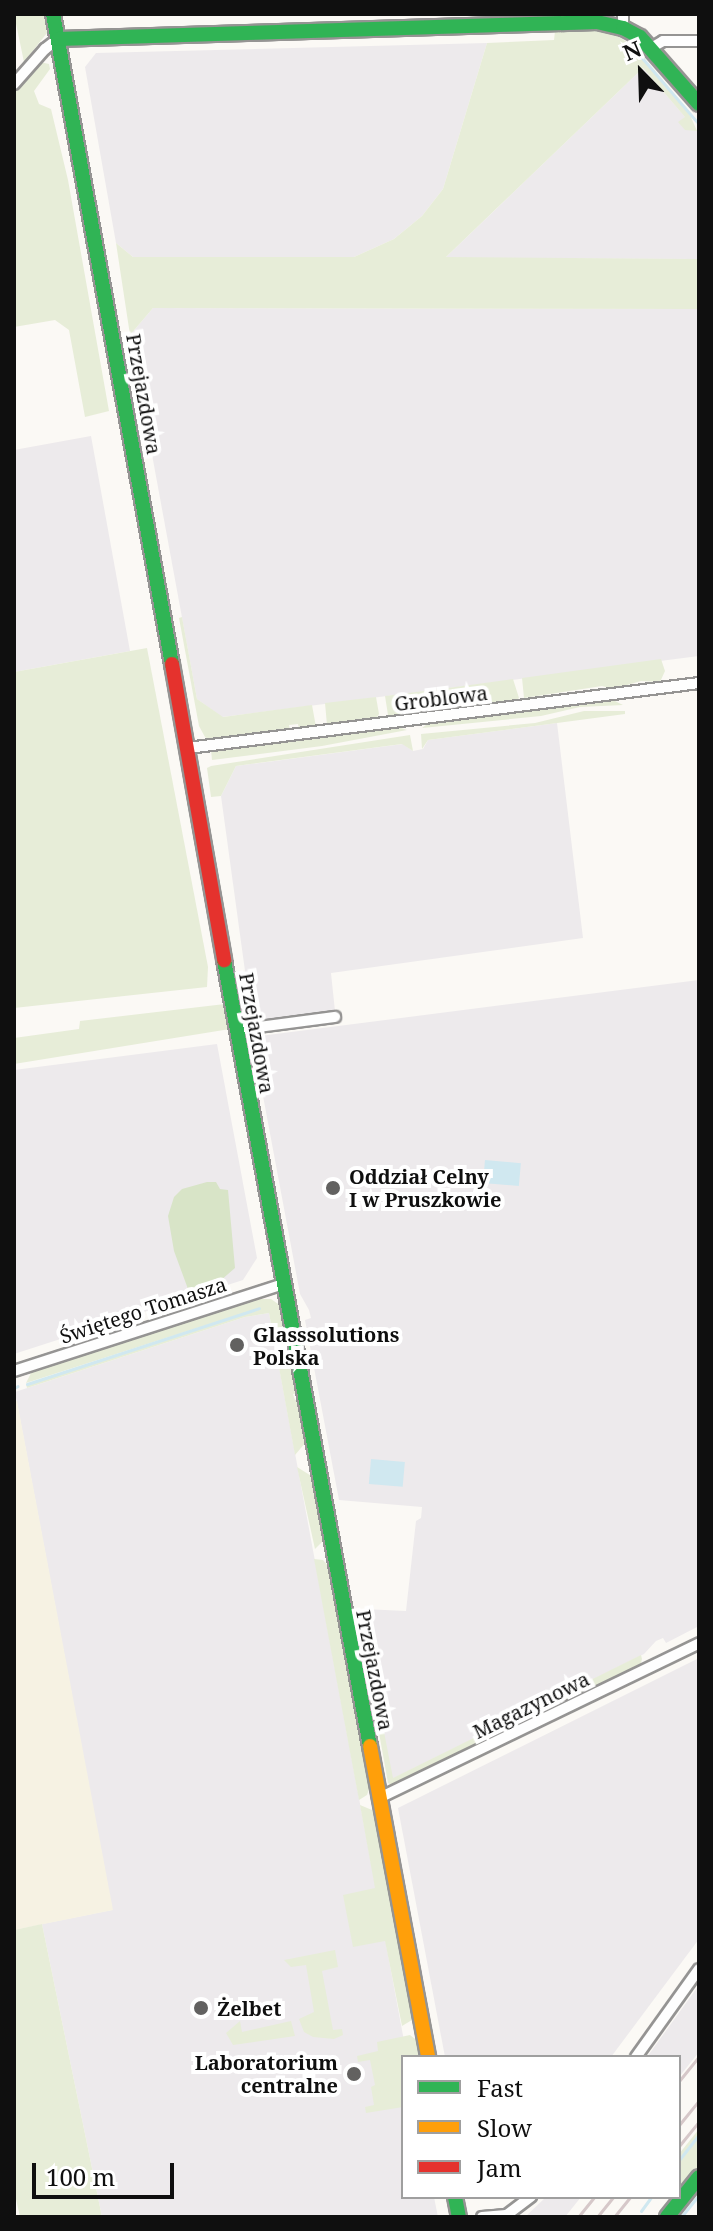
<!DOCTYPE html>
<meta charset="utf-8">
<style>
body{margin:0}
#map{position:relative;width:713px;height:2231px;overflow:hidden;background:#fbf9f5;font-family:"Noto Serif",serif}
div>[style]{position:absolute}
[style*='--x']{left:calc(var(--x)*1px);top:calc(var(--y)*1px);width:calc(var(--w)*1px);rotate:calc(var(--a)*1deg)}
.industrial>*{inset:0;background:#edeaec}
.farmland>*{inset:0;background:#f6f2e3}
.green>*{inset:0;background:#e7edd8}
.forest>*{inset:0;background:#d8e4c7}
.water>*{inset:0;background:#d0e8f0;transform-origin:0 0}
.stream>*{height:3px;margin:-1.5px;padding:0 1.5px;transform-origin:1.5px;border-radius:1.5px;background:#d0e8f0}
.roads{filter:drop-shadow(2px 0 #959493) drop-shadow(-2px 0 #959493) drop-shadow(0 2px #959493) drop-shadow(0 -2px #959493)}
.street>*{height:10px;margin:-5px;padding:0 5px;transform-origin:5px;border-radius:5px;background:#fefefe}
.fast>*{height:14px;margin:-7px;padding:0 7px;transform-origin:7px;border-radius:7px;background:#30b455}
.slow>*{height:14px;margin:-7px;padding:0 7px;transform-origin:7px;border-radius:7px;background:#ff9f0a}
.jam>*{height:14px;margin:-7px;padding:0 7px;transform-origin:7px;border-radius:7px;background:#e5322d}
.rail>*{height:3px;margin:-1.5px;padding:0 1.5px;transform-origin:1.5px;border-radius:1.5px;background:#d6c8c9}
.dots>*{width:22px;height:22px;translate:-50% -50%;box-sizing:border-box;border:4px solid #fff;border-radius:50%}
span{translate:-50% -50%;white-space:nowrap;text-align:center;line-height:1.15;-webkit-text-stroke:8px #fff;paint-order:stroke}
.street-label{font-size:20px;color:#0f0f0f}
.poi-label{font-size:20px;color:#0f0f0f;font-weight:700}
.left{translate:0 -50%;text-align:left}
.right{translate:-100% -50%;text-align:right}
.frame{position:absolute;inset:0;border:16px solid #0f0f0f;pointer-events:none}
.legend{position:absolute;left:401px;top:2055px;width:280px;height:144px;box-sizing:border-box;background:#fff;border:2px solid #9f9f9f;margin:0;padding:10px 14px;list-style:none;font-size:24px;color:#0f0f0f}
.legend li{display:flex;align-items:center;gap:16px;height:40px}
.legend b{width:40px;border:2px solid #9f9f9f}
.north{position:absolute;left:601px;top:32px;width:80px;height:80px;-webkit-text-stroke:6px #fff;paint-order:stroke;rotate:337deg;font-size:22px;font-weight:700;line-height:32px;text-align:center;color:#0f0f0f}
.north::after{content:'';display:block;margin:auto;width:28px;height:36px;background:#0f0f0f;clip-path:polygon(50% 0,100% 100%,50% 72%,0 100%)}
.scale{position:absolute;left:32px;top:2163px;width:142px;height:36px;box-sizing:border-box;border:4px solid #0f0f0f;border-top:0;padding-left:10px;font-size:24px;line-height:28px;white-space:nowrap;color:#0f0f0f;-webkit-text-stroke:6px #fff;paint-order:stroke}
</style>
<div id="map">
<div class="industrial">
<i style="clip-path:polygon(487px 43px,443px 189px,422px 216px,394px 239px,354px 257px,133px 257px,116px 243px,85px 67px,96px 53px)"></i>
<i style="clip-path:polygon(643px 68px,699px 133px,699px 259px,445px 258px)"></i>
<i style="clip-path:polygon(153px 308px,699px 309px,699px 656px,222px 717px,197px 699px,130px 335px)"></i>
<i style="clip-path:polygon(91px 436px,130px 651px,14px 672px,14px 450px)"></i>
<i style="clip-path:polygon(557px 723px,583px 938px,331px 973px,335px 1011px,252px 1022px,221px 796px,236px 766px,403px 744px,413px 751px,423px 749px,428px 740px)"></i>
<i style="clip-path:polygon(699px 980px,699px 1626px,666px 1643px,663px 1638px,656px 1641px,644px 1654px,392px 1779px,363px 1624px,363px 1609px,406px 1611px,416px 1521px,421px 1518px,422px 1507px,339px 1500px,305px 1320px,311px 1318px,309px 1310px,300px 1294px,252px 1037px)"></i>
<i style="clip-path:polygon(217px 1044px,257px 1258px,243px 1280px,14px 1354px,14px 1070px)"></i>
<i style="clip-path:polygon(269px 1313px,407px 2057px,403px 2057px,403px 2197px,434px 2197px,438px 2217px,102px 2217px,42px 1924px,112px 1910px,15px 1392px,245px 1317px)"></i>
<i style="clip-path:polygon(699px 1658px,699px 1939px,611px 2057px,445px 2057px,398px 1808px)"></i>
<i style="clip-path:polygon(699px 1985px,699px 2052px,679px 2077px,679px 2057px,647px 2057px)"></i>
<i style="clip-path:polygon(546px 2197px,581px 2197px,565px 2217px,525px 2217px)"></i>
</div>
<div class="farmland">
<i style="clip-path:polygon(17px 1401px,113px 1910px,14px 1930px,14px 1402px)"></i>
</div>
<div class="green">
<i style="clip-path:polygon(14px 14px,46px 14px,47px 33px,24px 62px)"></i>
<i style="clip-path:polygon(591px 30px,617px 36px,639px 49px,635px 52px,638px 60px,643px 60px,690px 115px,697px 131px,685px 130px,678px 122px,685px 117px,643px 68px,446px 257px,699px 259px,699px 309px,153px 308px,130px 335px,116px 243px,133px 257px,354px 257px,394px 239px,422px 216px,443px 189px,487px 43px,554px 40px,555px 31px)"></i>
<i style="clip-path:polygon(40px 62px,49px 64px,50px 69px,34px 91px,39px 104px,51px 109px,68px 180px,109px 411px,85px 417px,69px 330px,55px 320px,14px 327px,14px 90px)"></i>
<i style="clip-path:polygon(182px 617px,197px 699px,223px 717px,312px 705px,316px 727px,299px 729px,298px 724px,289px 725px,290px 730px,210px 740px,205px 737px,199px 726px,179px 618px)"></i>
<i style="clip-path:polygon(147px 648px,208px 967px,207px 987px,14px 1008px,14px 672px)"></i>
<i style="clip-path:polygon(661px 659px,665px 671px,660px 682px,641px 681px,613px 689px,602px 686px,524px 698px,522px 678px)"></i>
<i style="clip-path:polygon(513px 679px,519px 698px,516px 701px,457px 705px,442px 711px,435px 707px,433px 690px)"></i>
<i style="clip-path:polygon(424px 691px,422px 712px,393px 717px,388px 715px,385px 696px)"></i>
<i style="clip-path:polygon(376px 697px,379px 714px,376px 719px,327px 725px,325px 703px)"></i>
<i style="clip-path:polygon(611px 699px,623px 705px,580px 707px,541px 716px,422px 728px,430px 722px)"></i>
<i style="clip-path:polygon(584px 711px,625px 711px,625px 714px,428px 740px,422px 749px,421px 734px,535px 723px)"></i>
<i style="clip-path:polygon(398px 727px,407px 730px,322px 746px,212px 760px,211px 750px)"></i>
<i style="clip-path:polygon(410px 735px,413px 751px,402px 744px,236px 766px,221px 796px,211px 797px,207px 768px,211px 766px)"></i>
<i style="clip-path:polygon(225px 1004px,230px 1029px,14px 1064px,14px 1038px,79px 1029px,80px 1021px)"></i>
<i style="clip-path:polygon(256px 1299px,271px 1299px,281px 1306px,298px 1393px,293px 1394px,295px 1400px,299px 1399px,306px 1442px,295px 1455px,269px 1313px,245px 1317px,27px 1388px,26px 1384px,259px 1308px,26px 1383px,32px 1371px)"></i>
<i style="clip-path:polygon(297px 1467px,313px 1477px,324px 1540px,315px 1549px)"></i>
<i style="clip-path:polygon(314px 1559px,323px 1560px,331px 1569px,370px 1786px,367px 1795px,359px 1800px)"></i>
<i style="clip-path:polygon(365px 1619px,363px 1624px,393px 1778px,641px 1655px,642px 1659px,640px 1667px,396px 1787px,388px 1783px,359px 1621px)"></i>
<i style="clip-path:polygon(360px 1805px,372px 1810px,376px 1816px,414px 2011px,412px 2020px,402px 2026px,385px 1941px,353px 1947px,343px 1895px,375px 1888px)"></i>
<i style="clip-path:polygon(42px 1924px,102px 2217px,20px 2217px,14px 2190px,14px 1930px)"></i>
<i style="clip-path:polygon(335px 1950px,338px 1967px,322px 1971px,333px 2030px,342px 2029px,343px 2035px,334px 2039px,313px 2037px,304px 2032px,299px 2019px,314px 2012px,306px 1965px,291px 1967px,284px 1960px)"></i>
<i style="clip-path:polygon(240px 2021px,242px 2032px,291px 2021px,295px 2036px,233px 2045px,226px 2033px)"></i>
<i style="clip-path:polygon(410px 2035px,419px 2042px,424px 2057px,403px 2057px,403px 2107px,366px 2113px,365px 2107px,374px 2105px,371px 2087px,375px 2085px,370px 2060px,358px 2062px,357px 2056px,378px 2051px,377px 2042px)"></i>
<i style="clip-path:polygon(699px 2129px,699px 2169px,679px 2194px,679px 2154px)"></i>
</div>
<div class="forest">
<i style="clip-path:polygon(207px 1182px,216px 1182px,220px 1189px,228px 1190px,235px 1268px,220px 1281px,214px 1296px,188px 1304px,188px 1289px,174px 1251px,168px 1216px,174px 1197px,182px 1189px)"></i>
</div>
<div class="water">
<i style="left:485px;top:1160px;width:36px;height:23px;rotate:5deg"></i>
<i style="left:371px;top:1459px;width:34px;height:25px;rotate:5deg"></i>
</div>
<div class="stream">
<i style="--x:637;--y:52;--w:92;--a:49.4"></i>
<i style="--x:27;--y:1384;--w:244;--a:-18.1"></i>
<i style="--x:14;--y:1388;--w:4;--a:-27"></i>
<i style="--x:679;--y:2160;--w:33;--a:-52"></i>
<i style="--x:641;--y:2211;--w:17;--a:-54"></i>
<i style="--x:681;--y:2217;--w:28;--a:-51"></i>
</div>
<div class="roads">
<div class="street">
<i style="--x:623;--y:28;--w:14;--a:-90"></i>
<i style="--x:651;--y:48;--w:14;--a:-30"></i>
<i style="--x:663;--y:41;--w:36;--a:0"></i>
<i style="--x:14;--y:84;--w:47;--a:-48.5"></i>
<i style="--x:45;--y:49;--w:16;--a:-38"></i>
<i style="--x:188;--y:748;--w:515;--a:-7.25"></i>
<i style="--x:236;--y:1030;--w:100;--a:-7.5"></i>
<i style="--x:14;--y:1371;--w:283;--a:-17.9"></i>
<i style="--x:379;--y:1798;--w:356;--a:-25.8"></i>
<i style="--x:636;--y:2057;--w:108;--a:-54.4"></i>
<i style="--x:482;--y:2217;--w:24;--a:-5"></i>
<i style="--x:504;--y:2217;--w:34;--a:-37"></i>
</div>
<div class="fast">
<i style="--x:53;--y:14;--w:661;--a:79.63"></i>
<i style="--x:58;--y:39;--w:539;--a:-1.81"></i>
<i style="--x:597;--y:22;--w:27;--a:13"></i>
<i style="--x:623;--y:28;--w:19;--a:28"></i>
<i style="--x:640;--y:37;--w:89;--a:48.6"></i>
<i style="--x:224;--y:960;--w:799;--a:79.48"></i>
<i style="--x:455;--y:2197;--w:20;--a:79"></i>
<i style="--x:667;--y:2217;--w:51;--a:-51.3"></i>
</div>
<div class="slow">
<i style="--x:370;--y:1746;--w:316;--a:79.4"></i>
</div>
<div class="jam">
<i style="--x:172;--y:664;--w:301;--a:80"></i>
</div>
</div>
<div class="rail">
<i style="--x:679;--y:2081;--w:32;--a:-51"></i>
<i style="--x:679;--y:2125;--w:32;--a:-51"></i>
<i style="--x:679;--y:2146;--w:32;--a:-51"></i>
<i style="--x:578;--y:2217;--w:26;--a:-51"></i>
<i style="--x:597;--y:2217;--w:26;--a:-51"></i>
<i style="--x:614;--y:2217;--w:26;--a:-51"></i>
</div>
<div class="dots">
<i style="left:333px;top:1188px;background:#626160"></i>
<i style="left:237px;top:1345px;background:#626160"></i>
<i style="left:201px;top:2008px;background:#626160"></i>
<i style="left:354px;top:2074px;background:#626160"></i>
</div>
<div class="street-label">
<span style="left:144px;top:394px;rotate:80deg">Przejazdowa</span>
<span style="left:441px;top:698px;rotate:-7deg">Groblowa</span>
<span style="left:257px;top:1033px;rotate:80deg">Przejazdowa</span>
<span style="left:143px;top:1310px;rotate:-18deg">Świętego Tomasza</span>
<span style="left:375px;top:1670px;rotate:79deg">Przejazdowa</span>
<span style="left:531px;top:1705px;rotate:-26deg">Magazynowa</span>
</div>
<div class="poi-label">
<span class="left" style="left:349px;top:1188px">Oddział Celny<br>I w Pruszkowie</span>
<span class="left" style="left:253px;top:1346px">Glasssolutions<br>Polska</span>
<span class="left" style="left:217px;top:2008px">Żelbet</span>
<span class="right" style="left:338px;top:2074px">Laboratorium<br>centralne</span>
</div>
<div class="frame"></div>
<ul class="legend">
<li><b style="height:10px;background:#30b455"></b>Fast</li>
<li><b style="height:10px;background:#ff9f0a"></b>Slow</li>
<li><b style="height:10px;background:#e5322d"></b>Jam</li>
</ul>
<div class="north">N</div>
<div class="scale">100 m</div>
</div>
